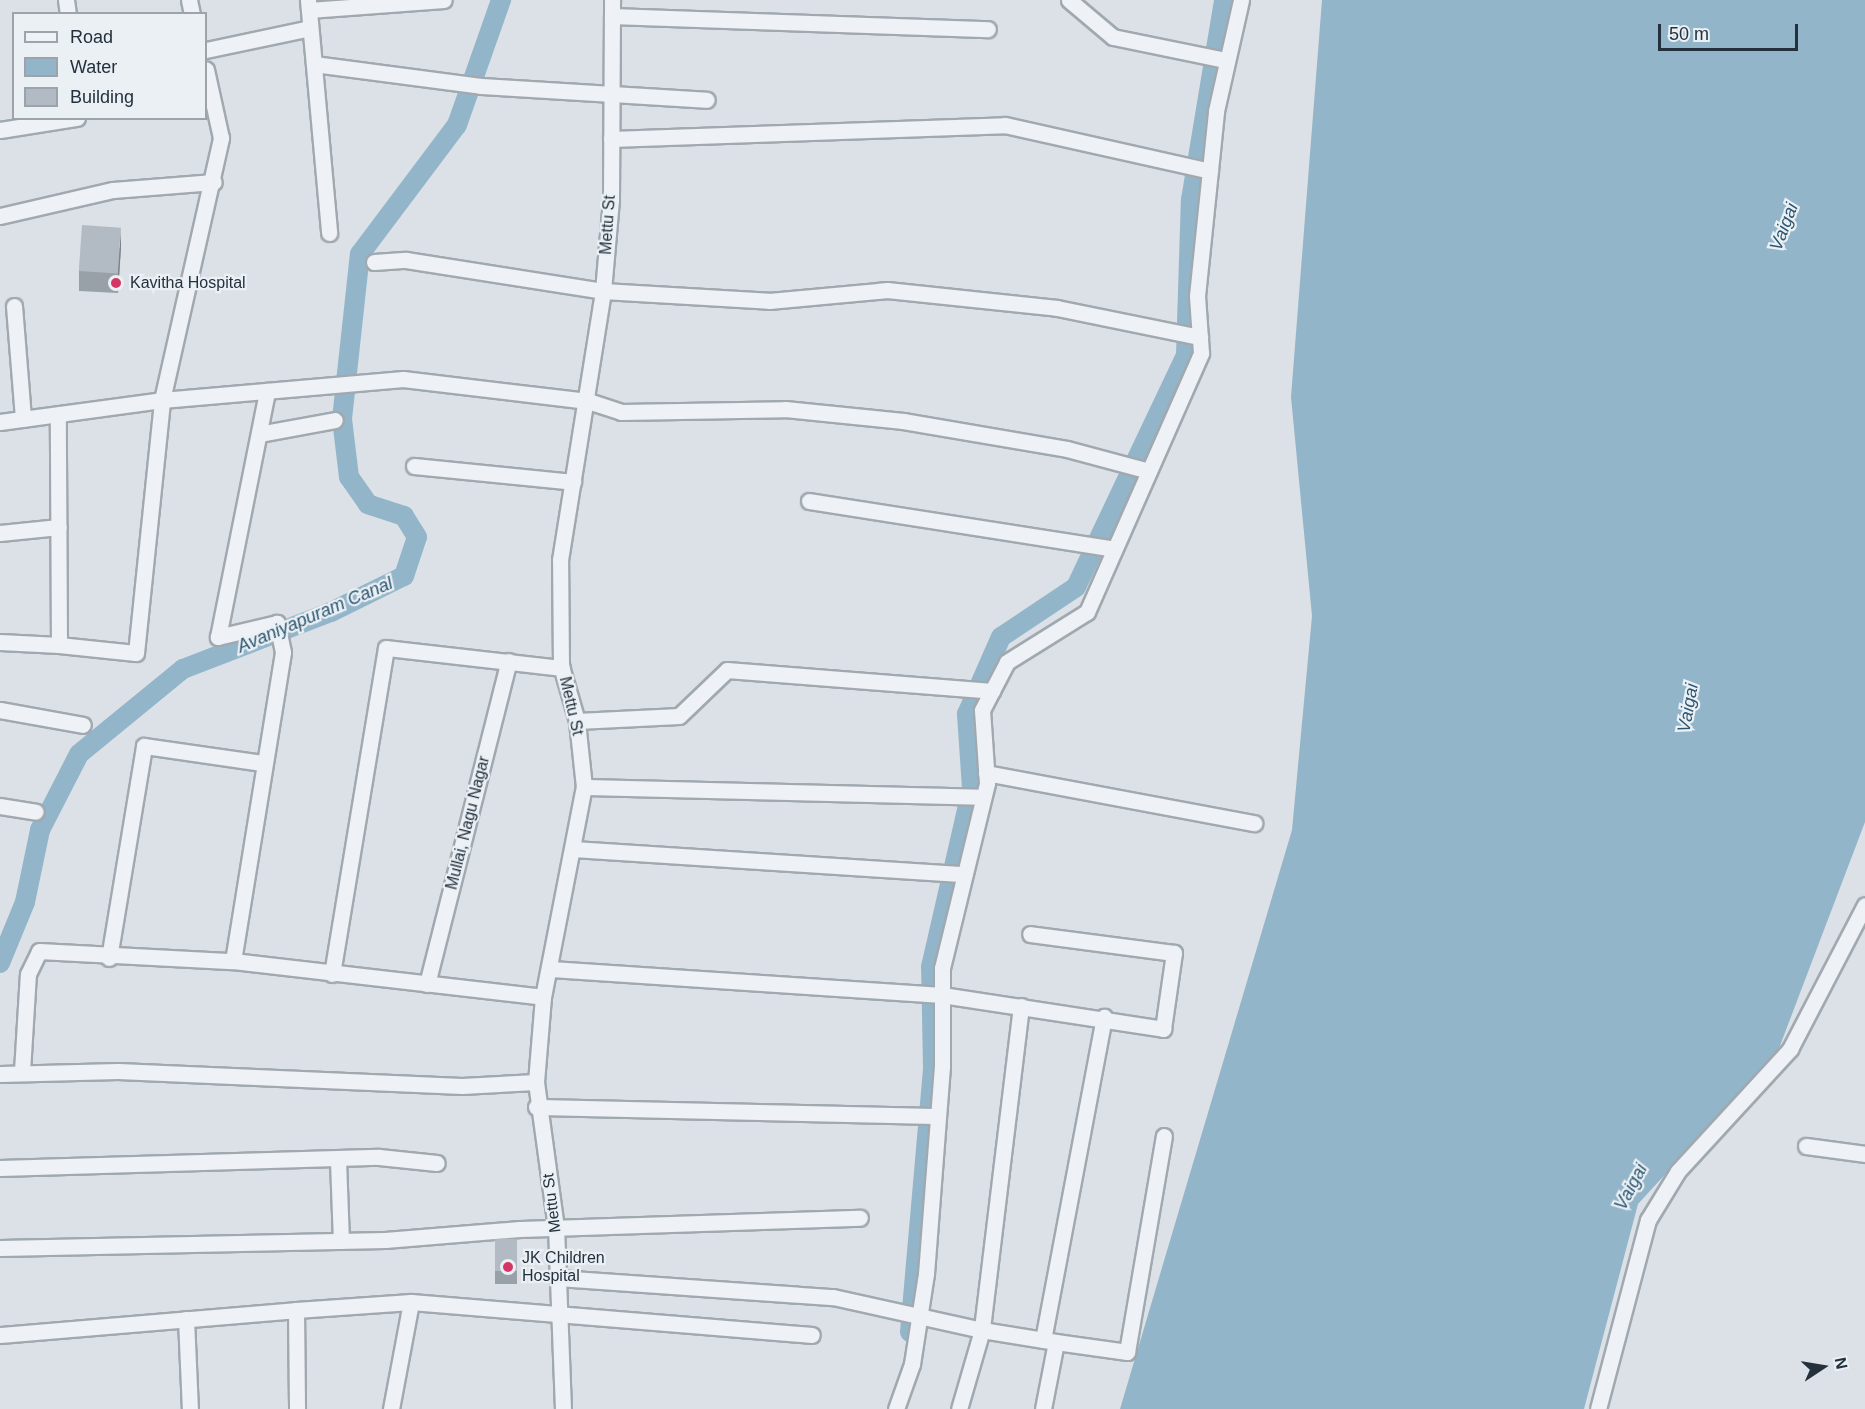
<!DOCTYPE html>
<style>
body{margin:0}
#map{position:relative;width:1865px;height:1409px;overflow:hidden;background:#dbe1e6;font-family:Arial,sans-serif}
div>[style]{position:absolute}
[style*='--x']{left:calc(var(--x)*1px);top:calc(var(--y)*1px);width:calc(var(--w)*1px);rotate:calc(var(--a)*1deg)}
.water>*{inset:0;background:#93b5c9}
.canal>*{height:20px;margin:-10px;padding:0 10px;transform-origin:10px;border-radius:10px;background:#93b5c9}
.roads{filter:drop-shadow(2px 0 #a0a9b0) drop-shadow(-2px 0 #a0a9b0) drop-shadow(0 2px #a0a9b0) drop-shadow(0 -2px #a0a9b0)}
.minor>*{height:15px;margin:-7.5px;padding:0 7.5px;transform-origin:7.5px;border-radius:7.5px;background:#eef1f5}
.wall>*{inset:0;background:#99a1a8;transform-origin:0 0}
.shaded-wall>*{inset:0;background:#7d8388}
.building>*{inset:0;background:#b2bbc3;transform-origin:0 0}
.dots>*{width:16px;height:16px;translate:-50% -50%;box-sizing:border-box;border:3px solid #eaf0f4;border-radius:50%}
span{translate:-50% -50%;white-space:nowrap;text-align:center;line-height:1.15;-webkit-text-stroke:4.5px #eaf0f4;paint-order:stroke}
.street-label{font-size:16px;color:#24313d}
.poi-label{font-size:16px;color:#24313d}
.left{translate:0 -50%;text-align:left}
.water-label{font-size:18px;color:#2d5672;font-style:italic}
.legend{position:absolute;left:12px;top:12px;width:195px;height:108px;box-sizing:border-box;background:#eaf0f4;border:2px solid #9ba4ab;margin:0;padding:8px 10px;list-style:none;font-size:18px;color:#24313d}
.legend li{display:flex;align-items:center;gap:12px;height:30px}
.legend b{width:30px;border:2px solid #9ba4ab}
.north{position:absolute;left:1793px;top:1337px;width:60px;height:60px;-webkit-text-stroke:4px #eaf0f4;paint-order:stroke;rotate:78deg;font-size:16px;font-weight:700;line-height:24px;text-align:center;color:#24313d}
.north::after{content:'';display:block;margin:auto;width:21px;height:27px;background:#24313d;clip-path:polygon(50% 0,100% 100%,50% 72%,0 100%)}
.scale{position:absolute;left:1658px;top:24px;width:140px;height:27px;box-sizing:border-box;border:3px solid #24313d;border-top:0;padding-left:8px;font-size:18px;line-height:21px;white-space:nowrap;color:#24313d;-webkit-text-stroke:4px #eaf0f4;paint-order:stroke}
</style>
<div id="map">
<div class="water">
<i style="clip-path:polygon(1322px 0,1865px 0,1865px 822px,1778px 1051px,1638px 1204px,1584px 1409px,1120px 1409px,1292px 830px,1312px 616px,1291px 397px)"></i>
</div>
<div class="canal">
<i style="--x:0;--y:963;--w:66;--a:-67.7"></i>
<i style="--x:25;--y:902;--w:74;--a:-78.2"></i>
<i style="--x:40;--y:830;--w:85;--a:-62.8"></i>
<i style="--x:79;--y:754;--w:134;--a:-39.3"></i>
<i style="--x:183;--y:669;--w:159;--a:-21.1"></i>
<i style="--x:331;--y:612;--w:81;--a:-26.3"></i>
<i style="--x:404;--y:576;--w:41;--a:-71.6"></i>
<i style="--x:417;--y:537;--w:25;--a:-122"></i>
<i style="--x:404;--y:516;--w:38;--a:-162"></i>
<i style="--x:368;--y:504;--w:33;--a:-125"></i>
<i style="--x:349;--y:477;--w:58;--a:-96.9"></i>
<i style="--x:342;--y:419;--w:166;--a:-83.8"></i>
<i style="--x:360;--y:254;--w:161;--a:-53.1"></i>
<i style="--x:457;--y:125;--w:133;--a:-70.6"></i>
<i style="--x:910;--y:1332;--w:266;--a:-85"></i>
<i style="--x:933;--y:1067;--w:100;--a:-91.1"></i>
<i style="--x:931;--y:967;--w:184;--a:-77.1"></i>
<i style="--x:972;--y:788;--w:74;--a:-93.9"></i>
<i style="--x:967;--y:714;--w:84;--a:-66.2"></i>
<i style="--x:1001;--y:637;--w:90;--a:-33.7"></i>
<i style="--x:1076;--y:587;--w:257;--a:-64.6"></i>
<i style="--x:1186;--y:355;--w:155;--a:-88.2"></i>
<i style="--x:1191;--y:200;--w:203;--a:-80.6"></i>
</div>
<div class="roads">
<div class="minor">
<i style="--x:66;--y:0;--w:14;--a:82"></i>
<i style="--x:189;--y:0;--w:14;--a:78"></i>
<i style="--x:308;--y:0;--w:234;--a:84.8"></i>
<i style="--x:1069;--y:0;--w:57;--a:40.1"></i>
<i style="--x:1113;--y:37;--w:114;--a:11.6"></i>
<i style="--x:309;--y:10;--w:135;--a:-4.2"></i>
<i style="--x:612;--y:16;--w:376;--a:2"></i>
<i style="--x:206;--y:50;--w:106;--a:-11.9"></i>
<i style="--x:314;--y:64;--w:168;--a:7.5"></i>
<i style="--x:481;--y:86;--w:226;--a:3.5"></i>
<i style="--x:0;--y:130;--w:78;--a:-8.9"></i>
<i style="--x:611;--y:139;--w:394;--a:-2"></i>
<i style="--x:1005;--y:125;--w:210;--a:12.6"></i>
<i style="--x:0;--y:216;--w:116;--a:-13"></i>
<i style="--x:113;--y:190;--w:101;--a:-4.5"></i>
<i style="--x:374;--y:262;--w:32;--a:-4"></i>
<i style="--x:406;--y:260;--w:199;--a:8.9"></i>
<i style="--x:603;--y:291;--w:166;--a:3.4"></i>
<i style="--x:769;--y:301;--w:119;--a:-5.3"></i>
<i style="--x:887;--y:290;--w:171;--a:6"></i>
<i style="--x:1057;--y:308;--w:146;--a:11.5"></i>
<i style="--x:14;--y:306;--w:113;--a:85.4"></i>
<i style="--x:0;--y:422;--w:163;--a:-7.7"></i>
<i style="--x:162;--y:400;--w:242;--a:-5"></i>
<i style="--x:403;--y:379;--w:186;--a:6.8"></i>
<i style="--x:588;--y:401;--w:35;--a:18"></i>
<i style="--x:621;--y:412;--w:164;--a:-1"></i>
<i style="--x:785;--y:409;--w:119;--a:5.8"></i>
<i style="--x:903;--y:421;--w:166;--a:9.7"></i>
<i style="--x:1067;--y:449;--w:85;--a:15"></i>
<i style="--x:259;--y:434;--w:77;--a:-10.4"></i>
<i style="--x:414;--y:466;--w:160;--a:5.7"></i>
<i style="--x:809;--y:501;--w:309;--a:8.9"></i>
<i style="--x:0;--y:533;--w:59;--a:-5.8"></i>
<i style="--x:0;--y:642;--w:59;--a:2.9"></i>
<i style="--x:59;--y:645;--w:229;--a:-90.3"></i>
<i style="--x:59;--y:645;--w:77;--a:5.9"></i>
<i style="--x:136;--y:653;--w:254;--a:-84.1"></i>
<i style="--x:162;--y:400;--w:269;--a:-77.3"></i>
<i style="--x:221;--y:138;--w:70;--a:-102.4"></i>
<i style="--x:0;--y:710;--w:84;--a:10.2"></i>
<i style="--x:577;--y:721;--w:102;--a:-2.8"></i>
<i style="--x:679;--y:716;--w:66;--a:-43.8"></i>
<i style="--x:727;--y:670;--w:266;--a:4.5"></i>
<i style="--x:986;--y:773;--w:273;--a:10.6"></i>
<i style="--x:584;--y:787;--w:399;--a:1.4"></i>
<i style="--x:0;--y:806;--w:36;--a:9"></i>
<i style="--x:573;--y:849;--w:392;--a:3.7"></i>
<i style="--x:109;--y:958;--w:215;--a:-80.6"></i>
<i style="--x:144;--y:746;--w:119;--a:8.2"></i>
<i style="--x:233;--y:961;--w:313;--a:-80.8"></i>
<i style="--x:283;--y:652;--w:30;--a:-102"></i>
<i style="--x:277;--y:623;--w:61;--a:166.7"></i>
<i style="--x:218;--y:637;--w:251;--a:-78.7"></i>
<i style="--x:551;--y:969;--w:392;--a:3.8"></i>
<i style="--x:942;--y:995;--w:224;--a:8.7"></i>
<i style="--x:1163;--y:1029;--w:77;--a:-81.8"></i>
<i style="--x:1174;--y:953;--w:145;--a:-172.5"></i>
<i style="--x:332;--y:974;--w:330;--a:-80.6"></i>
<i style="--x:386;--y:648;--w:177;--a:6.5"></i>
<i style="--x:427;--y:984;--w:333;--a:-75.8"></i>
<i style="--x:1021;--y:1006;--w:326;--a:96.9"></i>
<i style="--x:982;--y:1330;--w:75;--a:9.2"></i>
<i style="--x:1056;--y:1342;--w:68;--a:101"></i>
<i style="--x:22;--y:1071;--w:97;--a:-86.5"></i>
<i style="--x:28;--y:974;--w:25;--a:-64"></i>
<i style="--x:39;--y:951;--w:194;--a:3"></i>
<i style="--x:233;--y:961;--w:312;--a:6.6"></i>
<i style="--x:0;--y:1074;--w:118;--a:-1.5"></i>
<i style="--x:118;--y:1071;--w:344;--a:2.5"></i>
<i style="--x:462;--y:1086;--w:74;--a:-3.1"></i>
<i style="--x:536;--y:1107;--w:402;--a:1.3"></i>
<i style="--x:1806;--y:1146;--w:60;--a:7.7"></i>
<i style="--x:338;--y:1160;--w:81;--a:87.9"></i>
<i style="--x:0;--y:1168;--w:379;--a:-1.7"></i>
<i style="--x:379;--y:1157;--w:58;--a:5.9"></i>
<i style="--x:0;--y:1248;--w:385;--a:-1.2"></i>
<i style="--x:385;--y:1240;--w:135;--a:-4.7"></i>
<i style="--x:520;--y:1229;--w:340;--a:-1.9"></i>
<i style="--x:558;--y:1278;--w:276;--a:4"></i>
<i style="--x:833;--y:1297;--w:153;--a:12.5"></i>
<i style="--x:982;--y:1330;--w:82;--a:106.2"></i>
<i style="--x:411;--y:1302;--w:402;--a:4.7"></i>
<i style="--x:296;--y:1310;--w:115;--a:-4"></i>
<i style="--x:411;--y:1302;--w:109;--a:100.6"></i>
<i style="--x:186;--y:1319;--w:90;--a:87.5"></i>
<i style="--x:0;--y:1335;--w:297;--a:-4.8"></i>
<i style="--x:296;--y:1310;--w:99;--a:89.4"></i>
<i style="--x:1043;--y:1340;--w:329;--a:-79.3"></i>
<i style="--x:1056;--y:1342;--w:72;--a:8"></i>
<i style="--x:1127;--y:1352;--w:219;--a:-80.3"></i>
<i style="--x:563;--y:1409;--w:181;--a:-92.2"></i>
<i style="--x:556;--y:1228;--w:147;--a:-97.8"></i>
<i style="--x:536;--y:1082;--w:85;--a:-85.3"></i>
<i style="--x:543;--y:997;--w:214;--a:-79"></i>
<i style="--x:584;--y:787;--w:66;--a:-96.1"></i>
<i style="--x:577;--y:721;--w:57;--a:-106.2"></i>
<i style="--x:561;--y:666;--w:106;--a:-90.5"></i>
<i style="--x:560;--y:560;--w:272;--a:-80.9"></i>
<i style="--x:603;--y:291;--w:91;--a:-85"></i>
<i style="--x:611;--y:200;--w:200;--a:-89.7"></i>
<i style="--x:896;--y:1409;--w:48;--a:-70.4"></i>
<i style="--x:912;--y:1364;--w:91;--a:-81.2"></i>
<i style="--x:926;--y:1274;--w:208;--a:-85.6"></i>
<i style="--x:942;--y:1067;--w:99;--a:-90"></i>
<i style="--x:942;--y:968;--w:190;--a:-76.3"></i>
<i style="--x:987;--y:783;--w:73;--a:-93.9"></i>
<i style="--x:982;--y:710;--w:54;--a:-62.5"></i>
<i style="--x:1007;--y:662;--w:94;--a:-32"></i>
<i style="--x:1087;--y:612;--w:283;--a:-66.2"></i>
<i style="--x:1201;--y:353;--w:57;--a:-94"></i>
<i style="--x:1197;--y:296;--w:186;--a:-84.1"></i>
<i style="--x:1216;--y:111;--w:114;--a:-77.3"></i>
<i style="--x:1598;--y:1409;--w:196;--a:-75.2"></i>
<i style="--x:1648;--y:1220;--w:57;--a:-58.5"></i>
<i style="--x:1678;--y:1171;--w:166;--a:-47.4"></i>
<i style="--x:1790;--y:1049;--w:162;--a:-62.5"></i>
</div>
</div>
<div class="wall">
<i style="clip-path:polygon(121px 247px,118px 293px,79px 291px,79px 271px)"></i>
<i style="left:495px;top:1239px;width:22px;height:45px"></i>
</div>
<div class="shaded-wall">
<i style="clip-path:polygon(121px 228px,121px 247px,118px 293px,118px 274px)"></i>
</div>
<div class="building">
<i style="left:82px;top:225px;width:39px;height:46px;rotate:4deg"></i>
<i style="left:495px;top:1239px;width:22px;height:32px"></i>
</div>
<div class="dots">
<i style="left:116px;top:283px;background:#d43765"></i>
<i style="left:508px;top:1267px;background:#d43765"></i>
</div>
<div class="street-label">
<span style="left:608px;top:225px;rotate:-86deg">Mettu St</span>
<span style="left:571px;top:706px;rotate:77deg">Mettu St</span>
<span style="left:468px;top:823px;rotate:-76deg">Mullai, Nagu Nagar</span>
<span style="left:552px;top:1203px;rotate:-97deg">Mettu St</span>
</div>
<div class="poi-label">
<span class="left" style="left:130px;top:283px">Kavitha Hospital</span>
<span class="left" style="left:522px;top:1267px">JK Children<br>Hospital</span>
</div>
<div class="water-label">
<span style="left:1784px;top:227px;rotate:-69deg">Vaigai</span>
<span style="left:315px;top:615px;rotate:-23deg">Avaniyapuram Canal</span>
<span style="left:1688px;top:708px;rotate:-80deg">Vaigai</span>
<span style="left:1631px;top:1187px;rotate:-62deg">Vaigai</span>
</div>
<ul class="legend">
<li><b style="height:8px;background:#eef1f5"></b>Road</li>
<li><b style="height:16px;background:#93b5c9"></b>Water</li>
<li><b style="height:16px;background:#b2bbc3"></b>Building</li>
</ul>
<div class="north">N</div>
<div class="scale">50 m</div>
</div>
